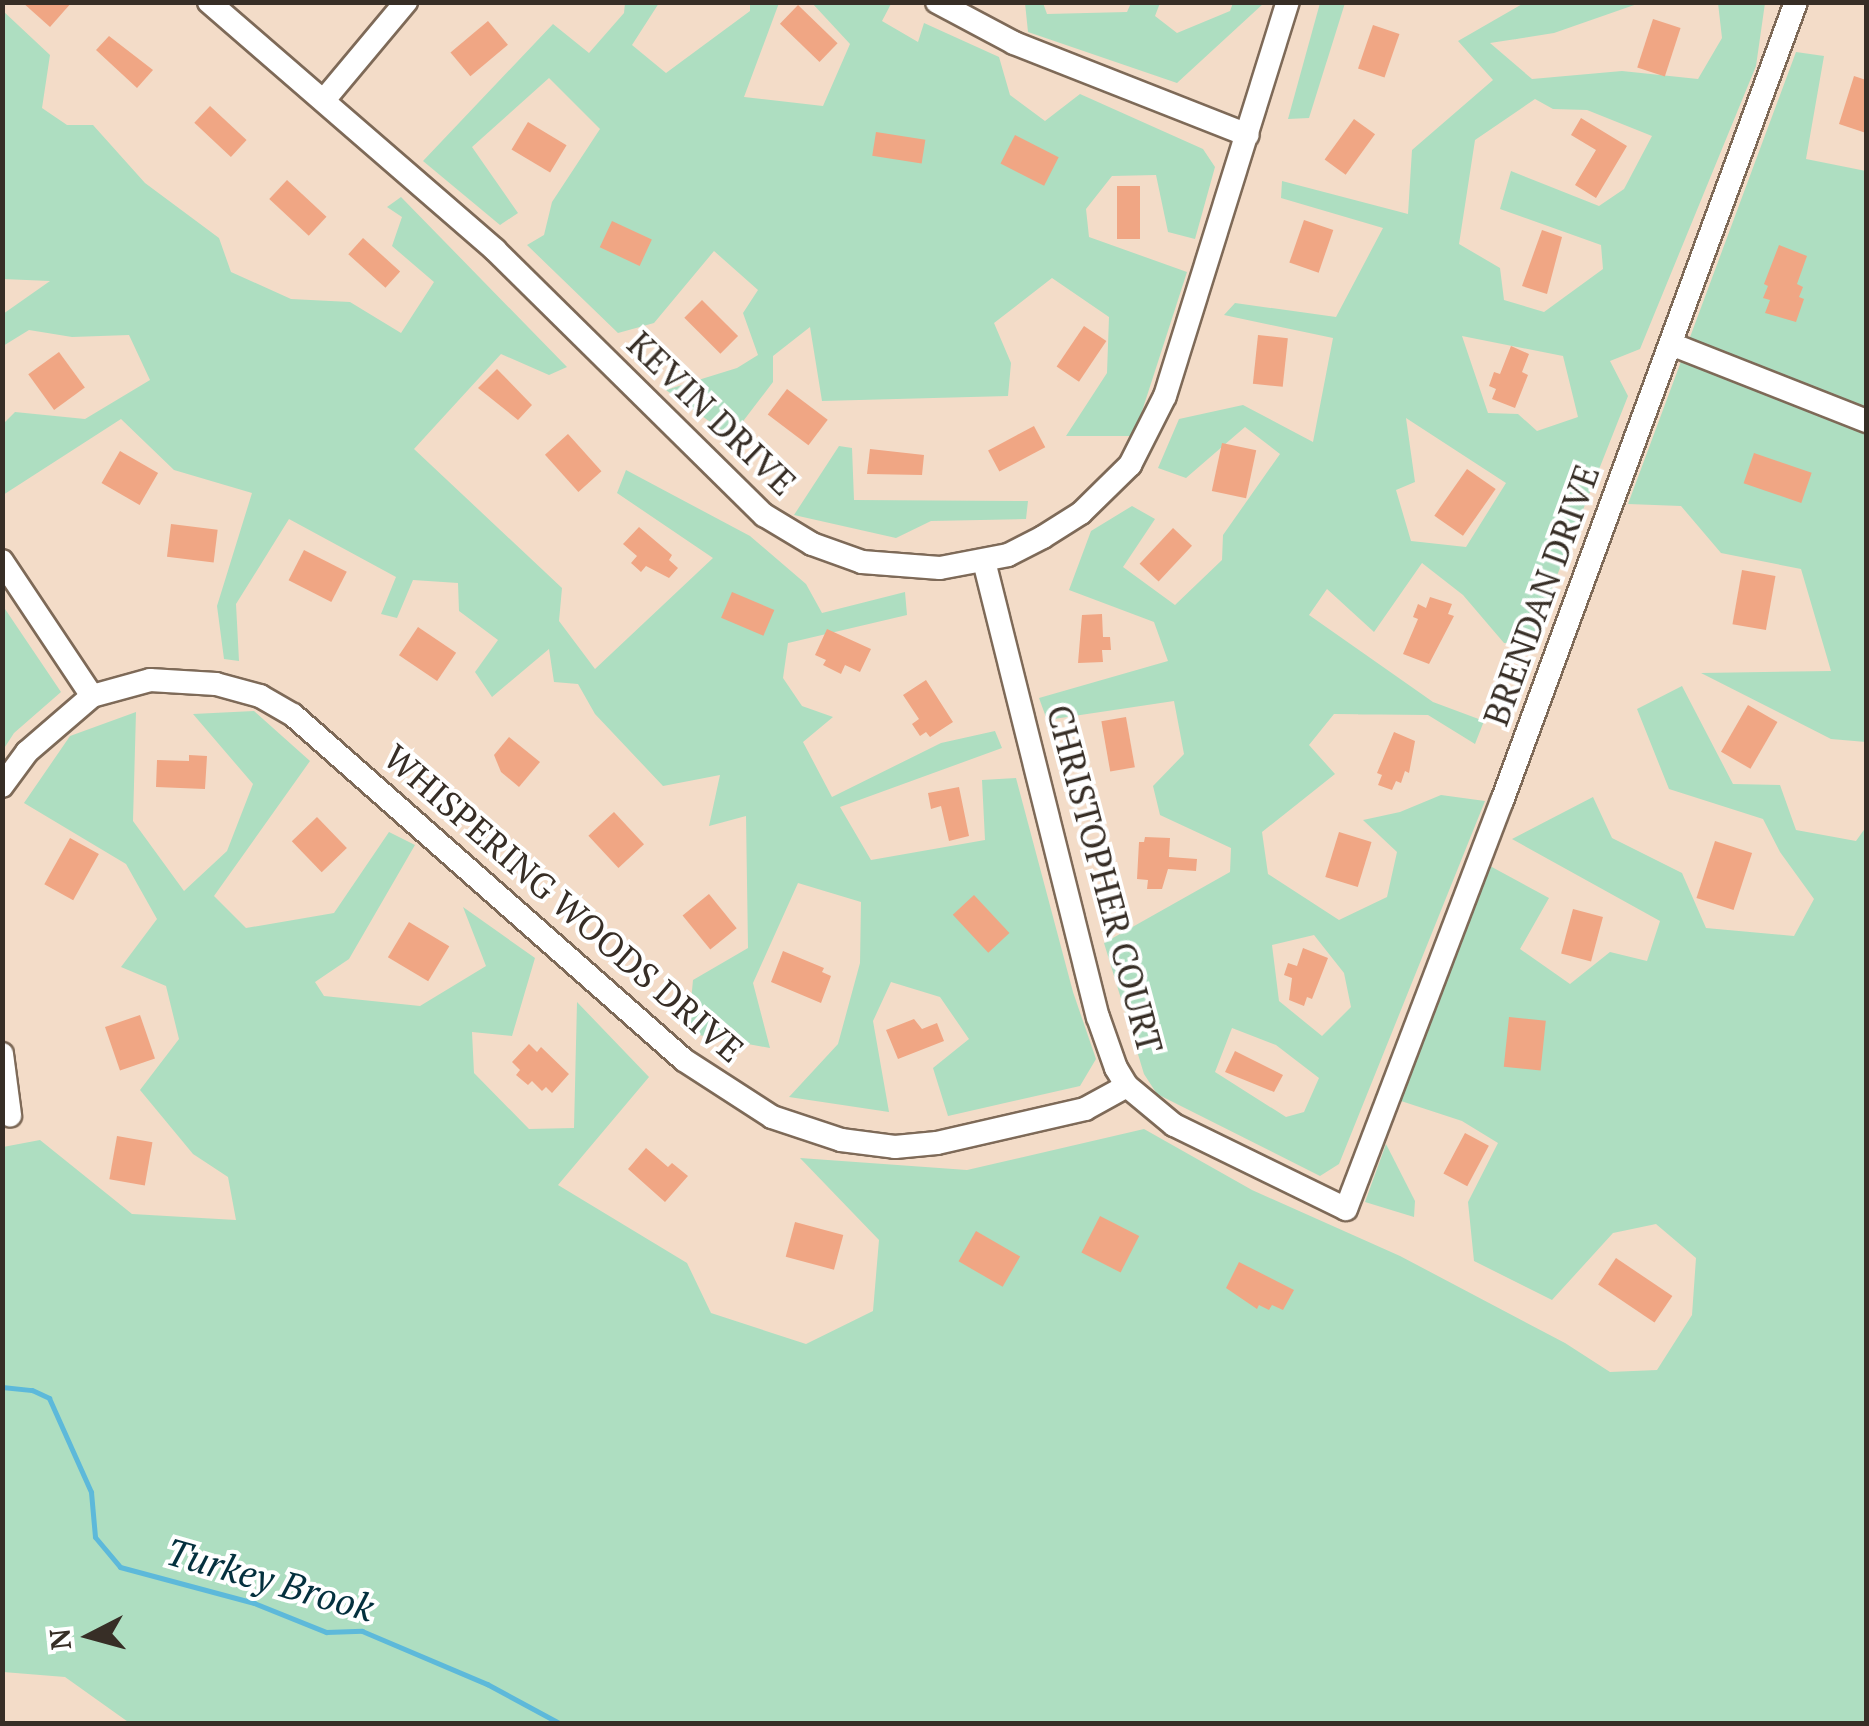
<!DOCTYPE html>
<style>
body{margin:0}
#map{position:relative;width:1869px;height:1726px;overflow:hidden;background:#f3dcc8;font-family:"PT Serif",serif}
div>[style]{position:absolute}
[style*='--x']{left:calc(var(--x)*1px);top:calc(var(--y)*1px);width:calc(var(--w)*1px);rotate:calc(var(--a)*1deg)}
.green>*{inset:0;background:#aedec1}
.stream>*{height:5px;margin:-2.5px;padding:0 2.5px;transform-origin:2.5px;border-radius:2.5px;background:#5db9da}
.building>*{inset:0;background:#f0a684;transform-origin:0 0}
.roads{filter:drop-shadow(2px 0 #7e6a58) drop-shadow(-2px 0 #7e6a58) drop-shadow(0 2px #7e6a58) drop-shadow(0 -2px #7e6a58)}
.minor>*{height:22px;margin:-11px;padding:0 11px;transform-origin:11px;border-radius:11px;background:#fff}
span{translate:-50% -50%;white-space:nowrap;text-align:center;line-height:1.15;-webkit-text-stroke:8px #fff;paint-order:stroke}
.street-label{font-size:35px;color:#372e26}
.water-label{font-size:38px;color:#04303e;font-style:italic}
.frame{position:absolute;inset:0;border:5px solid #372e26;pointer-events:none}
.north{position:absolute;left:40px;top:1586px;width:100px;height:100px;-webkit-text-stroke:8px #fff;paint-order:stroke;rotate:264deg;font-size:28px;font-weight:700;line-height:40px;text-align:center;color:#372e26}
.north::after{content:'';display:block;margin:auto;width:35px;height:45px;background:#372e26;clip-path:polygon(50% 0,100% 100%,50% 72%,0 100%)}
</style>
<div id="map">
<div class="green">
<i style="clip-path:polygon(892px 2px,882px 21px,918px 42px,924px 23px,999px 57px,1010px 95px,1045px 121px,1080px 94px,1203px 149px,1215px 167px,1195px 239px,1168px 232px,1156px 175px,1112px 176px,1086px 209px,1089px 237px,1187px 272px,1134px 436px,1066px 436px,1107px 373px,1109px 317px,1052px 278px,994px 323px,1011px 363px,1008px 396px,822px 401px,810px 327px,773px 356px,773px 382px,731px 437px,666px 390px,737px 368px,758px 355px,743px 313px,758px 290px,714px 251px,654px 323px,618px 333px,527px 245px,544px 235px,552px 202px,600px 129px,549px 78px,472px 147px,518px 213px,500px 225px,423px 161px,553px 24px,589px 53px,624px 13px,625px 3px,659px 3px,632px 45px,666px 73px,750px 11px,750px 3px,779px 3px,744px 97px,823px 106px,850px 44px,812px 3px)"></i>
<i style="clip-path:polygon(1025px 3px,1043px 3px,1047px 14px,1127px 12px,1131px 3px,1160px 3px,1155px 16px,1177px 33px,1230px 11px,1233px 3px,1264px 3px,1177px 83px,1028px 32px)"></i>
<i style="clip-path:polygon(1320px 3px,1345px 3px,1309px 118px,1288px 119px)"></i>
<i style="clip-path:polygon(evenodd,1524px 3px,1640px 3px,1554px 33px,1490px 43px,1532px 79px,1622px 71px,1698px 79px,1722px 38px,1718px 3px,1765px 3px,1756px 66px,1640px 349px,1610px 361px,1628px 396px,1530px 644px,1504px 643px,1463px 595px,1422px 563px,1374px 632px,1327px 589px,1309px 615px,1433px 702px,1484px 721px,1475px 744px,1428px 715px,1334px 714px,1309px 745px,1335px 774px,1262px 832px,1268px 874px,1339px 920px,1387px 897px,1397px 852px,1363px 820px,1400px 812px,1441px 795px,1485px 801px,1339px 1164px,1320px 1176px,1157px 1094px,1144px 1074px,1104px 943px,1230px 872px,1231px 848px,1160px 815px,1153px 786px,1184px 754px,1174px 701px,1047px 720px,1039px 698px,1168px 661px,1154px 622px,1069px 590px,1091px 531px,1132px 506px,1155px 519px,1123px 567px,1175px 605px,1222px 560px,1223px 535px,1280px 454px,1245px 427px,1186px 478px,1158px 468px,1179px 419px,1243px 405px,1313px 442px,1333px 338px,1224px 315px,1235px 303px,1336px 317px,1383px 228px,1281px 198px,1282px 181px,1408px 214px,1412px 150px,1493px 80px,1458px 41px,1524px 3px,1535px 99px,1553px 109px,1587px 110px,1652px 136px,1624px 189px,1599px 206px,1511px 171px,1500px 209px,1601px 245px,1603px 269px,1544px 312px,1504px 300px,1500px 268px,1459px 244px,1475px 140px,1535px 99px,1524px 3px,1462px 336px,1563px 356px,1578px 417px,1537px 431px,1518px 414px,1488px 413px,1462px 336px,1524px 3px,1406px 418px,1506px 483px,1466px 547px,1411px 541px,1396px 490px,1415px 482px,1406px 418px,1524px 3px,1314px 935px,1344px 973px,1351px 1007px,1322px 1036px,1279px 1001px,1272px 945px,1314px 935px,1524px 3px,1232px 1028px,1276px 1045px,1319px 1078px,1304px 1112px,1286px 1117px,1215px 1072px,1232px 1028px)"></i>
<i style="clip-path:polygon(2px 10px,50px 55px,42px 108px,67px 125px,93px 125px,145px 183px,219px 238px,231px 272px,291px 299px,350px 302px,401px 333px,434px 282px,392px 246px,402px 217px,387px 207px,401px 197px,567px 367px,549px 375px,501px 354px,414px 449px,562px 588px,559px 621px,595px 669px,713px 558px,617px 493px,626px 470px,750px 536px,806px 584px,822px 613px,905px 592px,907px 615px,788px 643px,783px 678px,802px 706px,833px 717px,803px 742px,832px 797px,941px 743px,995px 731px,1002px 748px,840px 807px,871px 860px,985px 840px,982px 780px,1016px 778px,1073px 992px,1096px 1059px,1080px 1086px,948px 1116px,933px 1068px,969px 1039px,940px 997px,891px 982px,873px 1021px,889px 1112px,789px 1097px,838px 1044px,860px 963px,861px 902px,798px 883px,753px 983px,770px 1048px,688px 1033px,693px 980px,748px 948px,746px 816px,709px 826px,720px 775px,663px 786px,595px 714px,578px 684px,554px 682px,549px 649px,492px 697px,475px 672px,498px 640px,459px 611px,458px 583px,413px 580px,397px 618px,381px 614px,396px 577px,289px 519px,236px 604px,239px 661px,224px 659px,217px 606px,252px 493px,174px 470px,121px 419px,3px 495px,3px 424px,15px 412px,85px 419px,150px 380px,129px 335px,72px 337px,29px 330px,3px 346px,3px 314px,50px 281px,3px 279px)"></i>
<i style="clip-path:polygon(1796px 52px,1824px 56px,1806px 159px,1866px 171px,1866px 742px,1831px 739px,1701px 673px,1831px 671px,1801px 569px,1721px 553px,1681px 506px,1628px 504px)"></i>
<i style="clip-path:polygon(839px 446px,852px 448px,854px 500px,1028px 501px,1026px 519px,931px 521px,896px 538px,794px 515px)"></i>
<i style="clip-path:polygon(3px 606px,61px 692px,14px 733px,3px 750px)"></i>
<i style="clip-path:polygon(1682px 686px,1733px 784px,1780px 785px,1796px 830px,1856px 841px,1866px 827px,1866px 1723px,131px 1724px,65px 1677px,3px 1672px,3px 1147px,40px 1140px,132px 1214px,236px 1220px,228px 1177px,193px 1154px,140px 1090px,179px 1039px,166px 986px,121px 967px,157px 919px,126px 864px,24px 803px,70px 736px,136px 712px,133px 821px,184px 891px,227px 851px,253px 784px,193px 714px,254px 711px,310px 761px,214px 896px,246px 928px,334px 913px,389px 832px,415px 845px,349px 959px,315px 982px,324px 996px,420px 1006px,486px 966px,463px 907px,535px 958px,512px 1036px,472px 1032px,474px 1073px,529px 1129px,574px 1128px,577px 1002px,649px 1077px,558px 1185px,687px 1263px,711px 1313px,806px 1344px,873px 1311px,879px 1240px,800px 1158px,967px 1170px,1144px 1129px,1252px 1190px,1400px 1256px,1565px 1343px,1610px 1372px,1657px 1370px,1692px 1315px,1696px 1258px,1656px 1224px,1613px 1233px,1552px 1300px,1474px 1261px,1468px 1202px,1498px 1143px,1462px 1121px,1398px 1100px,1490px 866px,1549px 898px,1520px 949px,1570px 984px,1610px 952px,1647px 961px,1660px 921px,1512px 839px,1593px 797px,1612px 838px,1682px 873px,1706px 928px,1794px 936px,1814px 899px,1780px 852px,1763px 819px,1669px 789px,1637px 709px)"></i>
<i style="clip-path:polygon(1386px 1144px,1415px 1201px,1414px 1217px,1365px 1202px)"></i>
</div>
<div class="stream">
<i style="--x:2;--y:1387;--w:30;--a:6"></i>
<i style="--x:32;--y:1390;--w:19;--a:25"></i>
<i style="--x:49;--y:1398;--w:103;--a:65.9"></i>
<i style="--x:91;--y:1492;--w:45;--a:84.9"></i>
<i style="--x:95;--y:1537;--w:39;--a:50"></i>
<i style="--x:120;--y:1567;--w:139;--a:15"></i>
<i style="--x:254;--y:1603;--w:78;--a:21.9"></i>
<i style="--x:326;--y:1632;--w:36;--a:-2"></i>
<i style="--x:362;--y:1631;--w:136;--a:23"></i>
<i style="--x:487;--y:1684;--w:84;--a:28.4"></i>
</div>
<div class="building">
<i style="clip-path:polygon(22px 2px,72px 2px,50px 27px)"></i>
<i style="left:798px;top:5px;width:55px;height:26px;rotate:44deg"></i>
<i style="left:1653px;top:19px;width:29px;height:51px;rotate:18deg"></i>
<i style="left:488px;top:21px;width:31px;height:49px;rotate:50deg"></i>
<i style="left:1373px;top:25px;width:28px;height:46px;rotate:19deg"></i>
<i style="clip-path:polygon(109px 36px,153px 70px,137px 88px,96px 50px)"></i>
<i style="clip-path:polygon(1854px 76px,1866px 80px,1866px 133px,1839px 124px)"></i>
<i style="left:210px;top:106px;width:50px;height:23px;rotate:43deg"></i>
<i style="clip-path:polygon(1581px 118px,1627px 146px,1596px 198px,1575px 185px,1596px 150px,1571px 135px)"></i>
<i style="left:1354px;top:119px;width:26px;height:50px;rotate:36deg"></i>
<i style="left:528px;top:122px;width:45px;height:32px;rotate:31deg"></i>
<i style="left:876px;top:132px;width:50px;height:24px;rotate:9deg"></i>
<i style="left:1015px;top:135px;width:49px;height:32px;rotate:27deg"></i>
<i style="left:287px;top:180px;width:54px;height:26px;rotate:43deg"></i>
<i style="left:1117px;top:186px;width:23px;height:53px"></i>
<i style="left:1304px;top:220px;width:31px;height:45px;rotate:19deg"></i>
<i style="left:612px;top:221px;width:44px;height:29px;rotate:25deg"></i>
<i style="clip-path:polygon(1542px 230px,1562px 237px,1547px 294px,1522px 286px)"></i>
<i style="left:363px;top:238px;width:50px;height:22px;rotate:42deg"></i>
<i style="clip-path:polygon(1779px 245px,1807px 256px,1797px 284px,1803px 287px,1799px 297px,1804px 299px,1796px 322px,1765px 313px,1770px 300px,1763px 298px,1768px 286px,1764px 284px)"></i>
<i style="left:702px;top:300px;width:51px;height:25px;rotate:45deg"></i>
<i style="left:1084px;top:326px;width:27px;height:49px;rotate:34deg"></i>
<i style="left:1258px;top:335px;width:30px;height:49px;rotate:6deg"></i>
<i style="clip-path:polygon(1511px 346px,1529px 354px,1522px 372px,1528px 375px,1515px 408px,1492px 399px,1496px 389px,1489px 386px,1494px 372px,1500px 374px)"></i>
<i style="left:59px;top:352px;width:44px;height:38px;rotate:54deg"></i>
<i style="clip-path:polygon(497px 369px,532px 405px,518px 420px,478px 388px)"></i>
<i style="left:787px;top:389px;width:51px;height:32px;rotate:37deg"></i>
<i style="left:1034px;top:426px;width:24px;height:52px;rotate:62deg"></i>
<i style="left:568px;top:434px;width:50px;height:31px;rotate:48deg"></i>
<i style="left:1222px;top:443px;width:35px;height:49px;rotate:12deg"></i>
<i style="clip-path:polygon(870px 449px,924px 455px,922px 475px,867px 474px)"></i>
<i style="left:120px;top:451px;width:44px;height:37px;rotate:30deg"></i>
<i style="left:1754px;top:453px;width:61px;height:32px;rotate:19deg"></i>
<i style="left:1467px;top:469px;width:35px;height:57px;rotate:35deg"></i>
<i style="left:171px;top:524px;width:47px;height:33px;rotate:7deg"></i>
<i style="clip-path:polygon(639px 527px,672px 555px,669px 560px,678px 568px,669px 578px,646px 566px,641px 572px,631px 563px,637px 556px,623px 544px)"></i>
<i style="left:1173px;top:528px;width:26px;height:49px;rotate:43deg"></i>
<i style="left:304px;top:550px;width:48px;height:34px;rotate:27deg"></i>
<i style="left:1742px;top:570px;width:34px;height:55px;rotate:10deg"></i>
<i style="left:732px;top:592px;width:46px;height:28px;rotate:23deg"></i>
<i style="clip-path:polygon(1430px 597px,1452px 604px,1448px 614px,1454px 616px,1429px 664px,1403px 654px,1418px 619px,1413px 617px,1418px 604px,1426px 608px)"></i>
<i style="clip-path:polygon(1102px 614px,1103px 637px,1110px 637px,1111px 650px,1102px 650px,1103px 662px,1078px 663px,1082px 615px)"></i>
<i style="left:418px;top:627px;width:46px;height:34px;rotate:34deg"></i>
<i style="clip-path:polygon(827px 629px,871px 649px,860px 672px,845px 665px,841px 674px,823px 665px,826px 660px,815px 655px)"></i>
<i style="clip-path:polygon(926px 680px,953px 722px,930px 737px,926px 732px,920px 736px,912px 724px,919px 719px,903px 695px)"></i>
<i style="left:1748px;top:705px;width:34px;height:54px;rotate:30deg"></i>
<i style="left:1126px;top:717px;width:51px;height:25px;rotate:80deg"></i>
<i style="clip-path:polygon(1394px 732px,1415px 741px,1409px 773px,1405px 771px,1401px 783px,1396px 781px,1392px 790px,1378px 785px,1382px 775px,1377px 773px)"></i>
<i style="clip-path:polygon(509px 737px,540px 762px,519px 787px,501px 772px,494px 755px)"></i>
<i style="clip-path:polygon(189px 755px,207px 756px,205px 789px,156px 787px,157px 760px,189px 761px)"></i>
<i style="clip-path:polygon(959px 787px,969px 836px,949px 841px,941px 806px,931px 809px,928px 793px)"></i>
<i style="left:614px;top:812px;width:44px;height:35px;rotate:47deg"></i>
<i style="left:317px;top:817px;width:43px;height:35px;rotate:46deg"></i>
<i style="left:1339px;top:832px;width:34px;height:47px;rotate:17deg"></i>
<i style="clip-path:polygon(1145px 837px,1170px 838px,1169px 857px,1197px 859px,1196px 871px,1168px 869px,1162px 889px,1147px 889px,1148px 880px,1137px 879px,1139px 842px,1144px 842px)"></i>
<i style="left:70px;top:838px;width:33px;height:53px;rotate:29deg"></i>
<i style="left:1715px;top:841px;width:39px;height:60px;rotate:18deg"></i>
<i style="left:709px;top:894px;width:44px;height:34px;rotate:51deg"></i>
<i style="left:974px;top:895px;width:52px;height:29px;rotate:47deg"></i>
<i style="left:1573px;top:909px;width:31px;height:46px;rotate:15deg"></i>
<i style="left:409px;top:922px;width:47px;height:41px;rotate:31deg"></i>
<i style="clip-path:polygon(1303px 948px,1328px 958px,1312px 999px,1307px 997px,1304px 1006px,1289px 1000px,1292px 978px,1284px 975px,1288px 963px,1297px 966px)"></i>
<i style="clip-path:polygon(783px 951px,824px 968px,822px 972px,831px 976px,821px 1003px,771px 982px)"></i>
<i style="left:140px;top:1015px;width:46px;height:37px;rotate:71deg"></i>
<i style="left:1509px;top:1017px;width:37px;height:50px;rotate:6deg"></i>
<i style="clip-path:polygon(914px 1019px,922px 1029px,937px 1023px,944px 1041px,898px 1059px,886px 1030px)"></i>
<i style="clip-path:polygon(529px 1044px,537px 1052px,541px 1047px,569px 1074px,552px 1093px,546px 1087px,542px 1091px,532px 1081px,528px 1085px,516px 1075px,520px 1070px,512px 1062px)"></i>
<i style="clip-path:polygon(1235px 1051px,1283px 1075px,1274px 1092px,1225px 1072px)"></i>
<i style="left:1465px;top:1133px;width:27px;height:46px;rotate:28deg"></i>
<i style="left:117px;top:1136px;width:36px;height:44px;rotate:10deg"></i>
<i style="clip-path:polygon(646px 1148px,668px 1167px,672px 1163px,688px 1176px,665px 1202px,628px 1169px)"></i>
<i style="left:1100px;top:1216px;width:44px;height:41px;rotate:27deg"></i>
<i style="left:795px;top:1222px;width:50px;height:36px;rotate:15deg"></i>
<i style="left:976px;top:1231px;width:51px;height:35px;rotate:30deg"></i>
<i style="left:1616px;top:1258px;width:68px;height:32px;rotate:34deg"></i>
<i style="clip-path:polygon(1239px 1262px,1294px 1290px,1283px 1310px,1272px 1305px,1269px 1310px,1259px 1305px,1257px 1309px,1226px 1288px)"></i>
</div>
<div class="roads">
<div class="minor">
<i style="--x:209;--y:2;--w:379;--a:40.9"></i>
<i style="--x:495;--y:250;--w:378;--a:44.6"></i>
<i style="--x:764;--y:515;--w:56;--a:31.1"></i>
<i style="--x:812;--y:544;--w:53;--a:19.8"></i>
<i style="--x:862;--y:562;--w:78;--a:4.4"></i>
<i style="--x:940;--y:568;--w:69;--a:-10.8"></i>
<i style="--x:1008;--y:555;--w:39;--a:-27"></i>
<i style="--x:1043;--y:537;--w:45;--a:-32.3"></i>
<i style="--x:1081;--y:513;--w:69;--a:-44.4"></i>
<i style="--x:1130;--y:465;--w:77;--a:-63.1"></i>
<i style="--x:1165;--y:396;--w:413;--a:-72.7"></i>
<i style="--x:937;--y:2;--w:87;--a:28"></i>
<i style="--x:1014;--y:43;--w:251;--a:21.5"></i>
<i style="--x:324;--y:100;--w:128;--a:-50.1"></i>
<i style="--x:1671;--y:344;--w:210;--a:21.5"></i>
<i style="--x:2;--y:561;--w:162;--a:56.3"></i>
<i style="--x:984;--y:561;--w:470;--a:76"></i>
<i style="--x:1098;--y:1017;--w:54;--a:70.6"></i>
<i style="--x:1116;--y:1068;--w:21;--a:59"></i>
<i style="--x:1127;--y:1086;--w:61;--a:39.7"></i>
<i style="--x:1174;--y:1125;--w:191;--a:26"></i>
<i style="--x:1346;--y:1209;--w:437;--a:-69.1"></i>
<i style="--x:1502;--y:801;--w:851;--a:-69.8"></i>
<i style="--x:2;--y:786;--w:42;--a:-53.7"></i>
<i style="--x:27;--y:752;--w:86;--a:-40.7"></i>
<i style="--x:92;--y:696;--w:60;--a:-15.4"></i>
<i style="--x:150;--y:680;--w:66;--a:3.5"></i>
<i style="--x:216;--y:684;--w:46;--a:15.3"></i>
<i style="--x:260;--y:696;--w:38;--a:30"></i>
<i style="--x:293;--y:715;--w:521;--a:41.42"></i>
<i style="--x:684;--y:1060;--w:105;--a:32.9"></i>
<i style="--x:772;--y:1117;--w:73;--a:18.4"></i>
<i style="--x:841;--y:1140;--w:54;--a:7.4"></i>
<i style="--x:895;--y:1147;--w:42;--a:-5.4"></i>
<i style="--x:937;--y:1143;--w:152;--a:-12.9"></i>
<i style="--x:1085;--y:1109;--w:48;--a:-28.7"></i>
<i style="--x:2;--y:1054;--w:62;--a:82.5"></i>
</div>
</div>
<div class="street-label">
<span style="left:712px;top:413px;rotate:44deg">KEVIN DRIVE</span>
<span style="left:1541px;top:595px;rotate:-70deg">BRENDAN DRIVE</span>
<span style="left:1105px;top:879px;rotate:75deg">CHRISTOPHER COURT</span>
<span style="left:564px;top:903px;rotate:41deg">WHISPERING WOODS DRIVE</span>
</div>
<div class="water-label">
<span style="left:270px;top:1580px;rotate:16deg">Turkey Brook</span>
</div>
<div class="frame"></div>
<div class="north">N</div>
</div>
